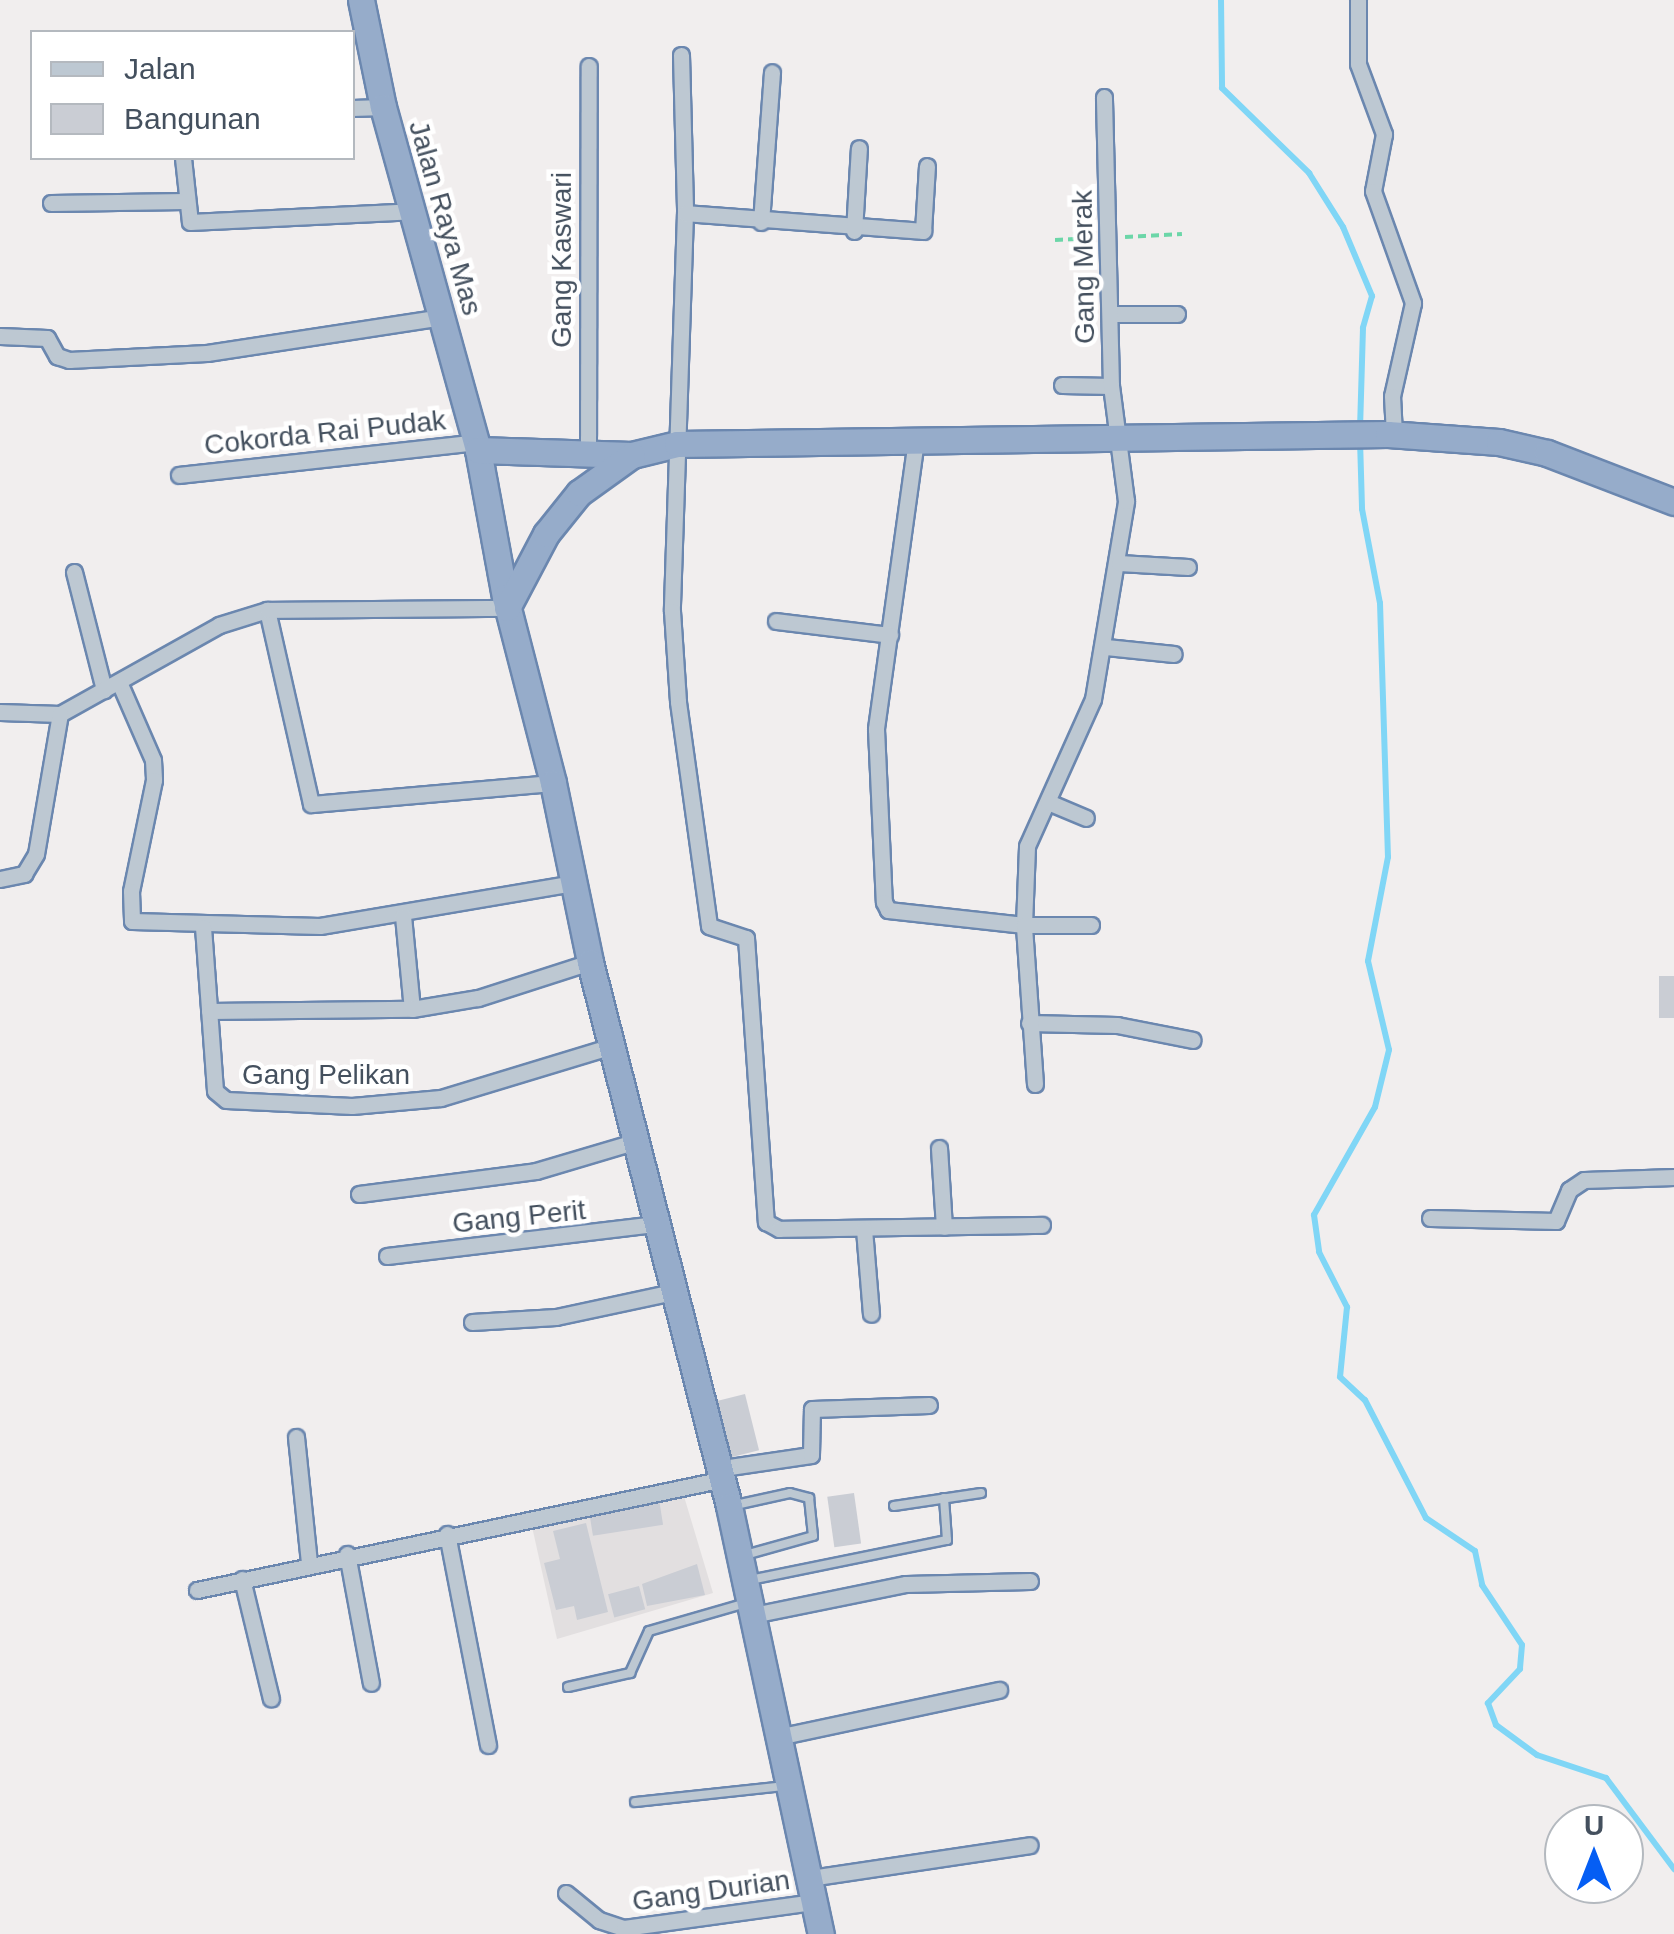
<!DOCTYPE html>
<style>
body{margin:0}
#map{position:relative;width:1674px;height:1934px;overflow:hidden;background:#f1eeee;font-family:Helvetica,sans-serif}
div>[style]{position:absolute}
[style*='--x']{left:calc(var(--x)*1px);top:calc(var(--y)*1px);width:calc(var(--w)*1px);rotate:calc(var(--a)*1deg)}
.education>*{inset:0;background:#e2dfe0}
.stream>*{height:6px;margin:-3px;padding:0 3px;transform-origin:3px;border-radius:3px;background:#80d6f6}
.building>*{inset:0;background:#cacdd4;transform-origin:0 0}
.path>*{height:4px;margin-top:-2px;transform-origin:0;background:repeating-linear-gradient(90deg,#6cd6a8 0 8px,transparent 0 13px)}
.roads{filter:drop-shadow(2px 0 #6b87af) drop-shadow(-2px 0 #6b87af) drop-shadow(0 2px #6b87af) drop-shadow(0 -2px #6b87af)}
.service>*{height:8px;margin:-4px;padding:0 4px;transform-origin:4px;border-radius:4px;background:#bdc8d2}
.minor>*{height:15px;margin:-7.5px;padding:0 7.5px;transform-origin:7.5px;border-radius:7.5px;background:#bdc8d2}
.trunk>*{height:25px;margin:-12.5px;padding:0 12.5px;transform-origin:12.5px;border-radius:12.5px;background:#96acca}
span{translate:-50% -50%;white-space:nowrap;text-align:center;line-height:1.15;-webkit-text-stroke:9px #fff;paint-order:stroke}
.street-label{font-size:28px;color:#44505e}
.legend{position:absolute;left:30px;top:30px;width:325px;height:130px;box-sizing:border-box;background:#fff;border:2px solid #b4b9bf;margin:0;padding:12px 18px;list-style:none;font-size:30px;color:#44505e}
.legend li{display:flex;align-items:center;gap:20px;height:50px}
.legend b{width:50px;border:2px solid #b4b9bf}
.north{position:absolute;left:1544px;top:1804px;width:100px;height:100px;box-sizing:border-box;background:#fff;border:2px solid #b4b9bf;border-radius:50%;rotate:0deg;font-size:28px;font-weight:700;line-height:40px;text-align:center;color:#44505e}
.north::after{content:'';display:block;margin:auto;width:35px;height:45px;background:#055ef4;clip-path:polygon(50% 0,100% 100%,50% 72%,0 100%)}
</style>
<div id="map">
<div class="education">
<i style="clip-path:polygon(683px 1493px,713px 1593px,557px 1639px,531px 1522px)"></i>
</div>
<div class="stream">
<i style="--x:1221;--y:0;--w:88;--a:89.3"></i>
<i style="--x:1222;--y:88;--w:122;--a:44.3"></i>
<i style="--x:1309;--y:173;--w:64;--a:57.8"></i>
<i style="--x:1343;--y:227;--w:75;--a:67.2"></i>
<i style="--x:1372;--y:296;--w:33;--a:106"></i>
<i style="--x:1363;--y:328;--w:99;--a:91.7"></i>
<i style="--x:1360;--y:440;--w:69;--a:88.3"></i>
<i style="--x:1362;--y:509;--w:96;--a:79.2"></i>
<i style="--x:1380;--y:603;--w:254;--a:88.2"></i>
<i style="--x:1388;--y:857;--w:106;--a:100.9"></i>
<i style="--x:1368;--y:961;--w:91;--a:76.7"></i>
<i style="--x:1389;--y:1050;--w:59;--a:103.8"></i>
<i style="--x:1375;--y:1107;--w:124;--a:119.5"></i>
<i style="--x:1314;--y:1215;--w:37;--a:82"></i>
<i style="--x:1319;--y:1252;--w:62;--a:63"></i>
<i style="--x:1347;--y:1307;--w:70;--a:95.7"></i>
<i style="--x:1340;--y:1377;--w:34;--a:43"></i>
<i style="--x:1365;--y:1400;--w:133;--a:62.7"></i>
<i style="--x:1426;--y:1518;--w:59;--a:34"></i>
<i style="--x:1475;--y:1551;--w:35;--a:78"></i>
<i style="--x:1482;--y:1585;--w:72;--a:56.3"></i>
<i style="--x:1522;--y:1645;--w:24;--a:95"></i>
<i style="--x:1520;--y:1669;--w:47;--a:133.3"></i>
<i style="--x:1488;--y:1703;--w:23;--a:70"></i>
<i style="--x:1496;--y:1725;--w:51;--a:36.2"></i>
<i style="--x:1537;--y:1755;--w:73;--a:18.4"></i>
<i style="--x:1606;--y:1778;--w:114;--a:53.2"></i>
</div>
<div class="building">
<i style="left:1659px;top:976px;width:15px;height:42px"></i>
<i style="left:745px;top:1394px;width:58px;height:33px;rotate:76deg"></i>
<i style="left:854px;top:1493px;width:51px;height:27px;rotate:82deg"></i>
<i style="left:659px;top:1499px;width:26px;height:71px;rotate:81deg"></i>
<i style="clip-path:polygon(586px 1523px,608px 1612px,577px 1620px,574px 1606px,556px 1610px,544px 1563px,560px 1559px,553px 1531px)"></i>
<i style="clip-path:polygon(697px 1564px,705px 1595px,647px 1606px,642px 1584px)"></i>
<i style="left:639px;top:1586px;width:24px;height:32px;rotate:75deg"></i>
</div>
<div class="path">
<i style="--x:1125;--y:237;--w:57;--a:-3"></i>
<i style="--x:1055;--y:240;--w:35;--a:-3"></i>
</div>
<div class="roads">
<div class="service">
<i style="--x:731;--y:1506;--w:60;--a:-12.4"></i>
<i style="--x:790;--y:1493;--w:20;--a:15"></i>
<i style="--x:809;--y:1498;--w:38;--a:84"></i>
<i style="--x:813;--y:1536;--w:71;--a:164.4"></i>
<i style="--x:894;--y:1506;--w:88;--a:-8.5"></i>
<i style="--x:750;--y:1580;--w:201;--a:-11.5"></i>
<i style="--x:947;--y:1540;--w:42;--a:-94.1"></i>
<i style="--x:568;--y:1687;--w:64;--a:-12.7"></i>
<i style="--x:630;--y:1673;--w:46;--a:-65.7"></i>
<i style="--x:649;--y:1631;--w:101;--a:-16.1"></i>
<i style="--x:635;--y:1802;--w:150;--a:-6.1"></i>
</div>
<div class="minor">
<i style="--x:1358;--y:0;--w:64;--a:90"></i>
<i style="--x:1358;--y:64;--w:75;--a:69.6"></i>
<i style="--x:1384;--y:134;--w:58;--a:100.9"></i>
<i style="--x:1373;--y:191;--w:119;--a:70.3"></i>
<i style="--x:1413;--y:303;--w:95;--a:102.7"></i>
<i style="--x:1392;--y:396;--w:38;--a:87"></i>
<i style="--x:681;--y:55;--w:158;--a:88.5"></i>
<i style="--x:685;--y:213;--w:398;--a:91.9"></i>
<i style="--x:672;--y:611;--w:91;--a:86.2"></i>
<i style="--x:678;--y:702;--w:226;--a:82.1"></i>
<i style="--x:709;--y:926;--w:39;--a:18"></i>
<i style="--x:746;--y:938;--w:285;--a:86"></i>
<i style="--x:766;--y:1222;--w:15;--a:28"></i>
<i style="--x:779;--y:1229;--w:263;--a:-0.9"></i>
<i style="--x:352;--y:108;--w:31;--a:-2"></i>
<i style="--x:183;--y:158;--w:64;--a:83.8"></i>
<i style="--x:190;--y:222;--w:222;--a:-2.8"></i>
<i style="--x:51;--y:203;--w:134;--a:-0.9"></i>
<i style="--x:685;--y:213;--w:239;--a:4.3"></i>
<i style="--x:923;--y:231;--w:65;--a:-86.5"></i>
<i style="--x:761;--y:222;--w:150;--a:-85.8"></i>
<i style="--x:854;--y:231;--w:83;--a:-86.6"></i>
<i style="--x:1110;--y:314;--w:67;--a:0"></i>
<i style="--x:0;--y:336;--w:47;--a:2.4"></i>
<i style="--x:47;--y:338;--w:21;--a:61"></i>
<i style="--x:57;--y:356;--w:13;--a:18"></i>
<i style="--x:69;--y:360;--w:138;--a:-2.9"></i>
<i style="--x:207;--y:353;--w:238;--a:-8.7"></i>
<i style="--x:1062;--y:385;--w:49;--a:1.2"></i>
<i style="--x:916;--y:440;--w:292;--a:97.9"></i>
<i style="--x:876;--y:729;--w:173;--a:87.4"></i>
<i style="--x:884;--y:902;--w:9;--a:63"></i>
<i style="--x:888;--y:910;--w:137;--a:6.3"></i>
<i style="--x:1024;--y:925;--w:79;--a:-87.8"></i>
<i style="--x:1027;--y:846;--w:161;--a:-65.8"></i>
<i style="--x:1093;--y:699;--w:201;--a:-80.5"></i>
<i style="--x:1126;--y:501;--w:116;--a:-97.4"></i>
<i style="--x:1111;--y:386;--w:289;--a:-91.4"></i>
<i style="--x:588;--y:453;--w:387;--a:-89.9"></i>
<i style="--x:179;--y:475;--w:299;--a:-6.3"></i>
<i style="--x:1119;--y:563;--w:69;--a:3.3"></i>
<i style="--x:74;--y:572;--w:122;--a:75.7"></i>
<i style="--x:267;--y:610;--w:199;--a:77.2"></i>
<i style="--x:311;--y:804;--w:243;--a:-5"></i>
<i style="--x:776;--y:621;--w:115;--a:7"></i>
<i style="--x:1106;--y:647;--w:68;--a:5.9"></i>
<i style="--x:119;--y:682;--w:85;--a:66.4"></i>
<i style="--x:153;--y:760;--w:20;--a:87"></i>
<i style="--x:154;--y:780;--w:113;--a:101.7"></i>
<i style="--x:131;--y:891;--w:30;--a:88"></i>
<i style="--x:132;--y:921;--w:188;--a:1.5"></i>
<i style="--x:320;--y:926;--w:258;--a:-9.6"></i>
<i style="--x:0;--y:712;--w:60;--a:1.9"></i>
<i style="--x:60;--y:714;--w:182;--a:-29.2"></i>
<i style="--x:219;--y:625;--w:50;--a:-17.4"></i>
<i style="--x:267;--y:610;--w:240;--a:-0.5"></i>
<i style="--x:1048;--y:802;--w:41;--a:22.8"></i>
<i style="--x:0;--y:879;--w:25;--a:-12"></i>
<i style="--x:24;--y:874;--w:23;--a:-59"></i>
<i style="--x:36;--y:854;--w:142;--a:-80.3"></i>
<i style="--x:403;--y:916;--w:93;--a:84.5"></i>
<i style="--x:203;--y:927;--w:164;--a:85.8"></i>
<i style="--x:215;--y:1091;--w:14;--a:39"></i>
<i style="--x:226;--y:1100;--w:126;--a:2.7"></i>
<i style="--x:352;--y:1106;--w:89;--a:-5.1"></i>
<i style="--x:441;--y:1098;--w:179;--a:-16.9"></i>
<i style="--x:209;--y:1011;--w:203;--a:-0.6"></i>
<i style="--x:412;--y:1009;--w:67;--a:-9.5"></i>
<i style="--x:478;--y:998;--w:118;--a:-17.8"></i>
<i style="--x:1029;--y:1023;--w:88;--a:1.3"></i>
<i style="--x:1117;--y:1025;--w:77;--a:11.2"></i>
<i style="--x:1035;--y:1084;--w:159;--a:-94"></i>
<i style="--x:1024;--y:925;--w:67;--a:0"></i>
<i style="--x:939;--y:1148;--w:79;--a:86.4"></i>
<i style="--x:359;--y:1194;--w:178;--a:-7.4"></i>
<i style="--x:536;--y:1171;--w:105;--a:-16.5"></i>
<i style="--x:1430;--y:1218;--w:126;--a:1.4"></i>
<i style="--x:1556;--y:1221;--w:34;--a:-67"></i>
<i style="--x:1569;--y:1190;--w:18;--a:-34"></i>
<i style="--x:1584;--y:1180;--w:90;--a:-1.9"></i>
<i style="--x:864;--y:1229;--w:85;--a:85.3"></i>
<i style="--x:387;--y:1256;--w:271;--a:-6.8"></i>
<i style="--x:472;--y:1322;--w:84;--a:-3.4"></i>
<i style="--x:556;--y:1317;--w:120;--a:-12.1"></i>
<i style="--x:296;--y:1437;--w:126;--a:84.1"></i>
<i style="--x:716;--y:1469;--w:96;--a:-8.4"></i>
<i style="--x:811;--y:1455;--w:46;--a:-88.8"></i>
<i style="--x:812;--y:1409;--w:117;--a:-2"></i>
<i style="--x:447;--y:1534;--w:215;--a:79"></i>
<i style="--x:347;--y:1554;--w:131;--a:79.5"></i>
<i style="--x:242;--y:1579;--w:123;--a:76.4"></i>
<i style="--x:197;--y:1590;--w:533;--a:-11.9"></i>
<i style="--x:753;--y:1615;--w:156;--a:-11.5"></i>
<i style="--x:906;--y:1584;--w:124;--a:-1.4"></i>
<i style="--x:782;--y:1736;--w:222;--a:-12"></i>
<i style="--x:810;--y:1878;--w:222;--a:-8.5"></i>
<i style="--x:566;--y:1893;--w:43;--a:39.3"></i>
<i style="--x:599;--y:1920;--w:26;--a:18"></i>
<i style="--x:624;--y:1928;--w:192;--a:-7.8"></i>
</div>
<div class="trunk">
<i style="--x:361;--y:0;--w:109;--a:78.4"></i>
<i style="--x:383;--y:107;--w:356;--a:74.5"></i>
<i style="--x:478;--y:450;--w:149;--a:79.6"></i>
<i style="--x:505;--y:597;--w:192;--a:75.5"></i>
<i style="--x:553;--y:783;--w:183;--a:78.3"></i>
<i style="--x:590;--y:962;--w:561;--a:75.67"></i>
<i style="--x:729;--y:1506;--w:438;--a:77.9"></i>
<i style="--x:478;--y:450;--w:154;--a:1.9"></i>
<i style="--x:632;--y:455;--w:46;--a:-13.7"></i>
<i style="--x:677;--y:444;--w:711;--a:-0.81"></i>
<i style="--x:1388;--y:434;--w:111;--a:4.1"></i>
<i style="--x:1499;--y:442;--w:49;--a:12.9"></i>
<i style="--x:1547;--y:453;--w:136;--a:21.1"></i>
<i style="--x:507;--y:608;--w:84;--a:-62.2"></i>
<i style="--x:546;--y:534;--w:53;--a:-51.2"></i>
<i style="--x:579;--y:493;--w:65;--a:-35.6"></i>
</div>
</div>
<div class="street-label">
<span style="left:445px;top:218px;rotate:74deg">Jalan Raya Mas</span>
<span style="left:562px;top:260px;rotate:-90deg">Gang Kaswari</span>
<span style="left:1084px;top:267px;rotate:-91deg">Gang Merak</span>
<span style="left:325px;top:433px;rotate:-6deg">Cokorda Rai Pudak</span>
<span style="left:326px;top:1075px">Gang Pelikan</span>
<span style="left:519px;top:1217px;rotate:-6deg">Gang Perit</span>
<span style="left:711px;top:1891px;rotate:-8deg">Gang Durian</span>
</div>
<ul class="legend">
<li><b style="height:12px;background:#bdc8d2"></b>Jalan</li>
<li><b style="height:28px;background:#cacdd4"></b>Bangunan</li>
</ul>
<div class="north">U</div>
</div>
